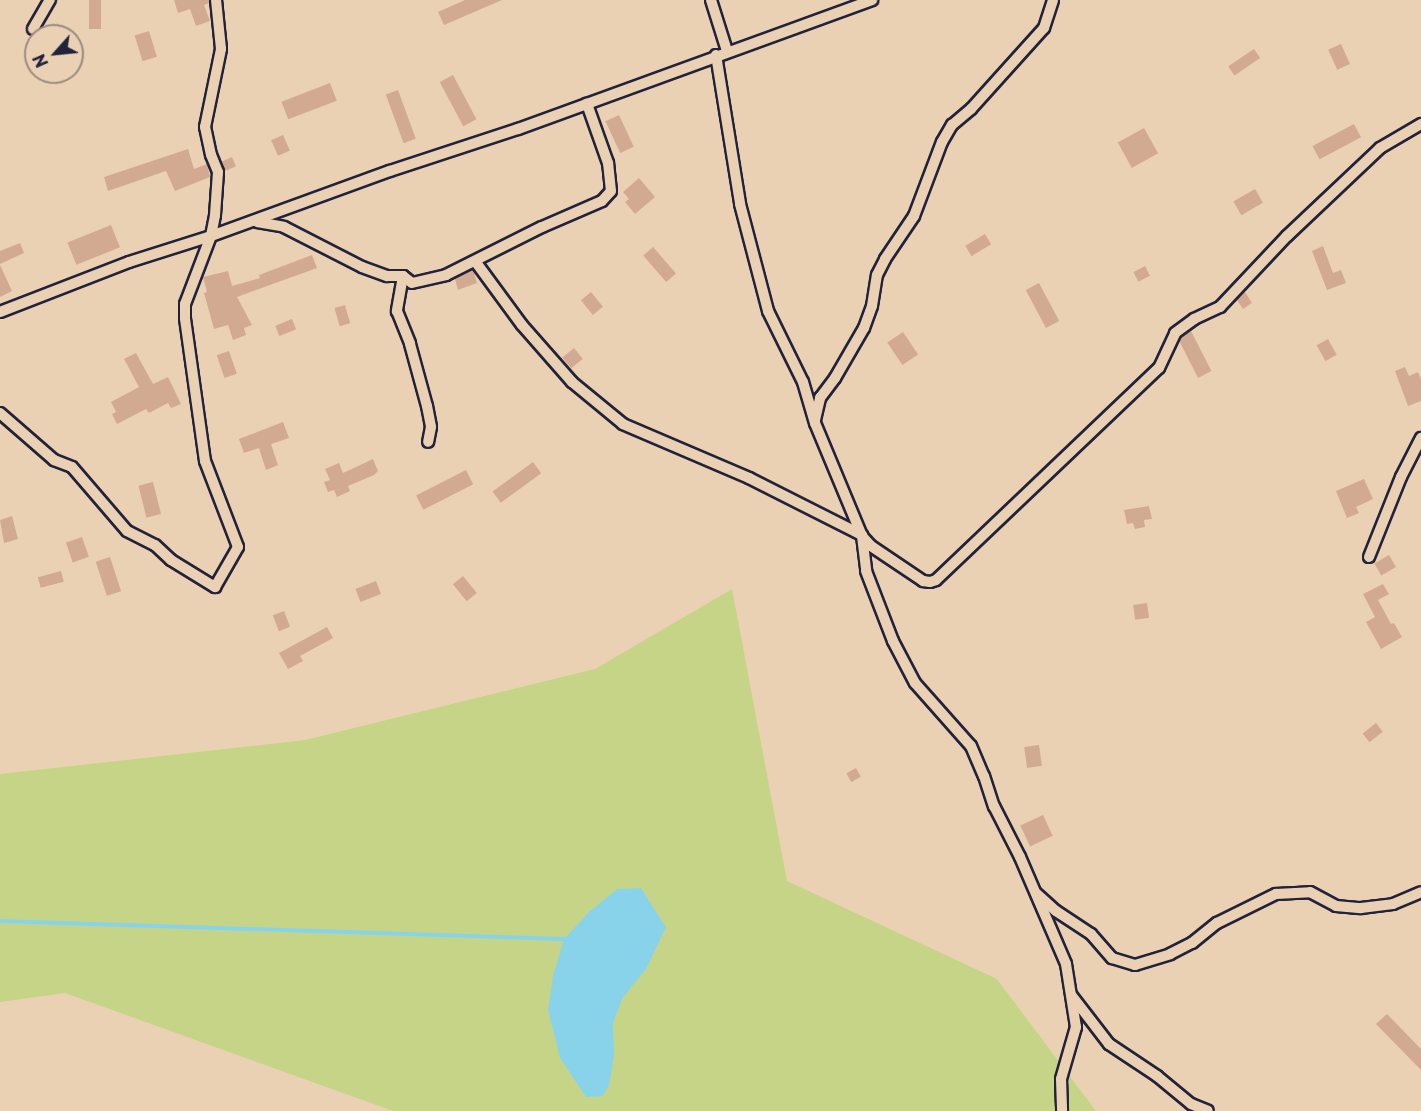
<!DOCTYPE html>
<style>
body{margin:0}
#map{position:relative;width:1421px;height:1111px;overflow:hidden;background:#ebd1b3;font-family:"Playpen Sans",sans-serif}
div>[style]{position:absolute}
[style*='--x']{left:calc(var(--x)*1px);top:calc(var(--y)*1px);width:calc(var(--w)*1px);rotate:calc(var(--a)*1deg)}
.green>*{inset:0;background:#c6d488}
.water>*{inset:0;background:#89d3ea}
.stream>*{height:4px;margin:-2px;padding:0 2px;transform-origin:2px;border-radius:2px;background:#89d3ea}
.building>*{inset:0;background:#d2aa92;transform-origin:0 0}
.roads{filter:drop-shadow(2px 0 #22223b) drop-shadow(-2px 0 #22223b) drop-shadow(0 2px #22223b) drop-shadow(0 -2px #22223b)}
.street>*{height:10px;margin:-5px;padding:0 5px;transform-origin:5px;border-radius:5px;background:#ebd1b3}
span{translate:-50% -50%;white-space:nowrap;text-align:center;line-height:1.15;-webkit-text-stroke:4.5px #ebd1b3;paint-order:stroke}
.north{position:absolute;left:24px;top:24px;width:60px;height:60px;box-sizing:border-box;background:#ebd1b3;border:2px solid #9b8b83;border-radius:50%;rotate:243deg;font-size:16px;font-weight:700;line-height:24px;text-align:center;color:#22223b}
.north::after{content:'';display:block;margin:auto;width:21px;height:27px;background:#22223b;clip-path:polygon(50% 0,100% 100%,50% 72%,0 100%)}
</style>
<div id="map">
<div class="green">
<i style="clip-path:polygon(732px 589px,787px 881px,997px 979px,1096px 1111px,393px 1111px,65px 993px,0 1002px,0 774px,305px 740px,595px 669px)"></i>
</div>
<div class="water">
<i style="clip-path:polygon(641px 888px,666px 927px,646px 969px,623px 997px,613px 1023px,614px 1056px,609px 1086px,602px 1096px,586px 1097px,560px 1058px,548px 1010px,553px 976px,564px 939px,589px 912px,617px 889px)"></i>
</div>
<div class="stream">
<i style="--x:0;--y:921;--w:564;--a:1.83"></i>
</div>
<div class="building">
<i style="left:89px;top:0;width:12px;height:29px"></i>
<i style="clip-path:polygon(174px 0,209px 0,209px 3px,204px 5px,210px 21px,196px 26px,190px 9px,178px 13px)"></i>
<i style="clip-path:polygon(465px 0,502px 0,444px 25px,438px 12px)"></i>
<i style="left:149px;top:31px;width:27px;height:15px;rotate:73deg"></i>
<i style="left:1341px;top:44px;width:22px;height:14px;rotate:66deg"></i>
<i style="left:1254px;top:49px;width:11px;height:31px;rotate:56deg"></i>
<i style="left:453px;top:75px;width:50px;height:15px;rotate:62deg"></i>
<i style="left:330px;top:83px;width:19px;height:52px;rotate:69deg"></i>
<i style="left:398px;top:90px;width:52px;height:13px;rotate:70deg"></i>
<i style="left:619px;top:115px;width:35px;height:15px;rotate:65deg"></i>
<i style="left:1354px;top:124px;width:15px;height:47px;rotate:62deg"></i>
<i style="left:1144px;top:128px;width:29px;height:30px;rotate:61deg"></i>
<i style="left:283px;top:135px;width:17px;height:13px;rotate:66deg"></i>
<i style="clip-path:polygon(188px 149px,194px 169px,207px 164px,210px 177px,175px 191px,166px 171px,108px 191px,104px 177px)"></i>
<i style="left:232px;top:157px;width:10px;height:12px;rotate:66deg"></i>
<i style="clip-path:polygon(639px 178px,655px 197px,635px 214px,625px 202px,629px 199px,623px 192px)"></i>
<i style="left:1255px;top:189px;width:16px;height:25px;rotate:60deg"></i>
<i style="left:111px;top:225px;width:24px;height:47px;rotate:68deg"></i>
<i style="left:985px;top:234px;width:12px;height:23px;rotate:59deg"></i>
<i style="clip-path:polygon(20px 243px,24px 253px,0 264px,0 251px)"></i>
<i style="clip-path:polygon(1323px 246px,1333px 273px,1341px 270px,1346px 283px,1327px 290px,1312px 251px)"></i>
<i style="left:653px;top:247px;width:35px;height:13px;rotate:49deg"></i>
<i style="clip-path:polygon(312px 255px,317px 268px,237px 297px,252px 325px,244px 328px,246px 335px,233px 340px,228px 325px,214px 329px,204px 293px,207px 292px,203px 277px,228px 271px,232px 286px,260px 278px,259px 275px)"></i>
<i style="clip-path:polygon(0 265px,12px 291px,0 297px)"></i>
<i style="left:1145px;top:266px;width:11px;height:13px;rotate:63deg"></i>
<i style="clip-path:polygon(473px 270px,477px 283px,458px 290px,455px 279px)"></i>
<i style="left:1039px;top:283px;width:43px;height:15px;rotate:62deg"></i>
<i style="left:591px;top:292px;width:19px;height:13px;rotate:51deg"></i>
<i style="clip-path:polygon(1245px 292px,1252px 303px,1243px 309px,1237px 300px)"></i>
<i style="left:345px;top:305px;width:19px;height:11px;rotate:74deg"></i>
<i style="left:292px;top:319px;width:11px;height:18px;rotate:68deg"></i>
<i style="left:1191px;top:331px;width:45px;height:15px;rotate:63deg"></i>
<i style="left:903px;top:332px;width:27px;height:19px;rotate:56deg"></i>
<i style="left:1328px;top:339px;width:18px;height:13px;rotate:61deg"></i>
<i style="left:574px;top:348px;width:14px;height:15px;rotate:51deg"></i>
<i style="left:229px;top:351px;width:24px;height:13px;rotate:71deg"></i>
<i style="clip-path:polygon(136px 353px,153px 384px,168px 377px,181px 404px,171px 408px,168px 403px,149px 413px,146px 409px,117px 424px,112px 414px,116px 412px,111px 402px,139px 387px,124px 359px)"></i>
<i style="clip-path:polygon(1405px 367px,1409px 376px,1418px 372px,1421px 379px,1421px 401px,1408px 406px,1395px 371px)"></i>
<i style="clip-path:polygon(283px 422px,289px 438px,271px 444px,278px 465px,266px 470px,259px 448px,244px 453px,239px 439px)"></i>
<i style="clip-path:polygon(373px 459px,378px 471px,374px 475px,348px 486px,350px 491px,337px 497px,334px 490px,328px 492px,324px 482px,330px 480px,325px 469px,339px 463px,343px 473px)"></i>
<i style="left:533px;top:462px;width:14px;height:50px;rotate:54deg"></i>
<i style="left:466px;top:470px;width:16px;height:56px;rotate:63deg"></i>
<i style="clip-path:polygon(1364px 479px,1373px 499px,1356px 507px,1359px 513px,1347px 518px,1336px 491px)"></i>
<i style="left:153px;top:482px;width:33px;height:15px;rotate:76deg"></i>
<i style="clip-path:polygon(1149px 506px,1152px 519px,1144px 520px,1145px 527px,1135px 529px,1133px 523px,1127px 524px,1124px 510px)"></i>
<i style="clip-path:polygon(12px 516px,18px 539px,4px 543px,0 520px)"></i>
<i style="left:82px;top:537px;width:21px;height:17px;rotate:71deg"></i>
<i style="left:1389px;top:555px;width:14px;height:17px;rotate:60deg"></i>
<i style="left:110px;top:557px;width:36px;height:15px;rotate:72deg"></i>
<i style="left:61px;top:571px;width:11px;height:24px;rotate:75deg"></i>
<i style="left:463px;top:576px;width:22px;height:13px;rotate:51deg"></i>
<i style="left:376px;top:581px;width:14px;height:22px;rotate:69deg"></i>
<i style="clip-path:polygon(1383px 584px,1389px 594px,1378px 600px,1391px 624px,1394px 623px,1402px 637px,1381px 649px,1366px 622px,1375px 617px,1363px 594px)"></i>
<i style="left:1147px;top:603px;width:15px;height:14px;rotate:82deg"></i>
<i style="left:284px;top:611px;width:17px;height:12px;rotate:69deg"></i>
<i style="clip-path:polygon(327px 627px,333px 638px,300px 656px,303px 661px,288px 669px,279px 653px)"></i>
<i style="left:1376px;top:723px;width:11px;height:17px;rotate:52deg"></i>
<i style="left:1039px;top:745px;width:21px;height:15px;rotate:82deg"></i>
<i style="left:856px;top:768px;width:10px;height:11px;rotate:61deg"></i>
<i style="left:1043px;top:815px;width:23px;height:25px;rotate:65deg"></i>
<i style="clip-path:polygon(1387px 1014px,1421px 1049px,1421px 1070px,1376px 1024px)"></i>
</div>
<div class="roads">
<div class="street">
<i style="--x:711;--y:0;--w:53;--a:72.6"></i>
<i style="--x:33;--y:29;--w:34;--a:-60"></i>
<i style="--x:716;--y:55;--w:151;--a:80.8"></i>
<i style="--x:740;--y:204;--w:111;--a:75.3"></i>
<i style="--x:768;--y:311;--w:79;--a:63.8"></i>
<i style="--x:803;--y:382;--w:43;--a:73.7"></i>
<i style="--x:815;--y:423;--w:122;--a:67.4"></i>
<i style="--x:862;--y:536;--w:13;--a:48"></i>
<i style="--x:871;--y:546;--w:63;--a:33.9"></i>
<i style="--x:923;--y:581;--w:7;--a:8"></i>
<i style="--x:930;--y:582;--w:6;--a:-18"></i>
<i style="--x:936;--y:580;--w:308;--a:-43.6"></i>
<i style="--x:1159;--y:368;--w:38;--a:-65"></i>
<i style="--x:1175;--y:333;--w:24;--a:-36"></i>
<i style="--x:1194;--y:319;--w:29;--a:-25"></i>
<i style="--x:1220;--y:307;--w:98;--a:-46.7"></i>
<i style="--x:1287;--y:236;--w:128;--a:-43.4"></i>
<i style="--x:1380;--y:148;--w:48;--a:-30.3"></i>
<i style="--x:257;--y:222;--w:27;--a:10"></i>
<i style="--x:284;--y:227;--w:88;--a:27.1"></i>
<i style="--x:362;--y:267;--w:27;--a:20"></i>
<i style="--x:387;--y:276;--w:16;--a:0"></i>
<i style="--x:403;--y:276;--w:11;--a:38"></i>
<i style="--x:412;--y:283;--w:35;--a:-13"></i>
<i style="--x:446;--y:275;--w:107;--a:-26.6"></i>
<i style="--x:542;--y:227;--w:65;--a:-23.4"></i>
<i style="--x:602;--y:201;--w:13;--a:-48"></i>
<i style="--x:611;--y:191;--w:28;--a:-96"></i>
<i style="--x:608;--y:163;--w:63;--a:-109.6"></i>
<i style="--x:475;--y:261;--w:79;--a:53.7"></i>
<i style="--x:522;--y:325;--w:76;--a:48.7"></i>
<i style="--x:572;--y:382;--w:66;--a:39.5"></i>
<i style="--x:623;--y:424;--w:137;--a:23.2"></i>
<i style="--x:749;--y:478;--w:127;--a:26.8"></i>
<i style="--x:403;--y:276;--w:36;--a:100"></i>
<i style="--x:397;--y:311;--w:35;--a:68"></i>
<i style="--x:410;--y:344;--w:64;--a:74.7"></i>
<i style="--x:427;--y:406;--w:21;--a:79"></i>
<i style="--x:431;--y:427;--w:15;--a:101"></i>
<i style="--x:0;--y:312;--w:138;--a:-21.2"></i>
<i style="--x:129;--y:262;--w:86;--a:-17.6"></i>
<i style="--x:211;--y:236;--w:190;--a:-20"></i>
<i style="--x:390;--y:171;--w:135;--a:-18.2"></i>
<i style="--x:518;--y:129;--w:377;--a:-20"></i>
<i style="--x:0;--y:413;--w:72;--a:41"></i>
<i style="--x:54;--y:460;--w:19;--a:21"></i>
<i style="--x:72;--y:467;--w:84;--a:49.3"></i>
<i style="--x:127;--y:531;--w:31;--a:27"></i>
<i style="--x:155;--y:545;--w:22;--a:43"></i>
<i style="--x:171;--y:560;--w:52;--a:31.5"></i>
<i style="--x:215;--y:587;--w:46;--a:-60.1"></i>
<i style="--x:238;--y:547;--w:92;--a:-111"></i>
<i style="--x:205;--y:461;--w:144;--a:-98"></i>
<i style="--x:185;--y:318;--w:14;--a:-90"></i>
<i style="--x:185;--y:304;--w:73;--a:-69.1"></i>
<i style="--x:211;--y:236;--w:21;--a:-79"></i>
<i style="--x:215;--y:215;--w:43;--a:-86"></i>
<i style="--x:218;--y:172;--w:18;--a:-112"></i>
<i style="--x:211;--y:155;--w:29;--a:-102"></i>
<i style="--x:205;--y:127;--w:80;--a:-78.4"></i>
<i style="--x:221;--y:49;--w:49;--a:-95.8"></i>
<i style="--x:815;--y:420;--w:23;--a:-77"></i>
<i style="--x:820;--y:398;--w:25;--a:-53"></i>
<i style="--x:835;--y:378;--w:58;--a:-59.9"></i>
<i style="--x:864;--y:328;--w:23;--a:-70"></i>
<i style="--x:872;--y:306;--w:31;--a:-81"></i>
<i style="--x:877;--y:275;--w:18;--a:-63"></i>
<i style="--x:885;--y:259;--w:52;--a:-56"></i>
<i style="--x:914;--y:216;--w:79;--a:-69.3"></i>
<i style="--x:942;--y:142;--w:20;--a:-60"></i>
<i style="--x:952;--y:125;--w:25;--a:-40"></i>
<i style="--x:971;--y:109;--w:109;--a:-48"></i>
<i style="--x:1044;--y:28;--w:29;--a:-72"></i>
<i style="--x:862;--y:536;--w:35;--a:83"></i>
<i style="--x:866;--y:571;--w:75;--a:68.9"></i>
<i style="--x:893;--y:641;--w:47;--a:62.4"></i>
<i style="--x:915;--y:683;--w:84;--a:48.4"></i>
<i style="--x:971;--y:746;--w:33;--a:67"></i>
<i style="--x:984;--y:776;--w:32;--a:72"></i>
<i style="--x:994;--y:806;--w:57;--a:63"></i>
<i style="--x:1020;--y:857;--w:116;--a:66.7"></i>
<i style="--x:1066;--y:964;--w:64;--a:81"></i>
<i style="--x:1076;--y:1027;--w:54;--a:106.1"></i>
<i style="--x:1061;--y:1079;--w:32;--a:88"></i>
<i style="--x:1369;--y:557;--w:86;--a:-68.2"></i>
<i style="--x:1401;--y:477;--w:44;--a:-62.9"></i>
<i style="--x:1037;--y:894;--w:25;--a:42"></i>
<i style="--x:1056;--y:911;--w:42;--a:33.3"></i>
<i style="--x:1091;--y:934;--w:32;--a:49"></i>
<i style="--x:1112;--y:958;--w:24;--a:17"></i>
<i style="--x:1135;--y:965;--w:37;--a:-17"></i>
<i style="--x:1170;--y:954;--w:25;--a:-27"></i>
<i style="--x:1192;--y:943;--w:32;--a:-39"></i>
<i style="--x:1217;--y:923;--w:66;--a:-26.2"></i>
<i style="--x:1276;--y:894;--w:34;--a:-3"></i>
<i style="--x:1310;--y:892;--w:30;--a:28"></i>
<i style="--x:1336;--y:906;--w:25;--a:5"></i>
<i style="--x:1361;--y:908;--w:32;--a:-7"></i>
<i style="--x:1393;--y:904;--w:30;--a:-23"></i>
<i style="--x:1072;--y:996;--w:61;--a:52.4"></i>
<i style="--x:1109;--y:1044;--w:58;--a:33.7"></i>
<i style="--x:1157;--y:1076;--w:44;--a:39.5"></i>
<i style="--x:1191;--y:1104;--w:18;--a:22"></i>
</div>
</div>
<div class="north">N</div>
</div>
